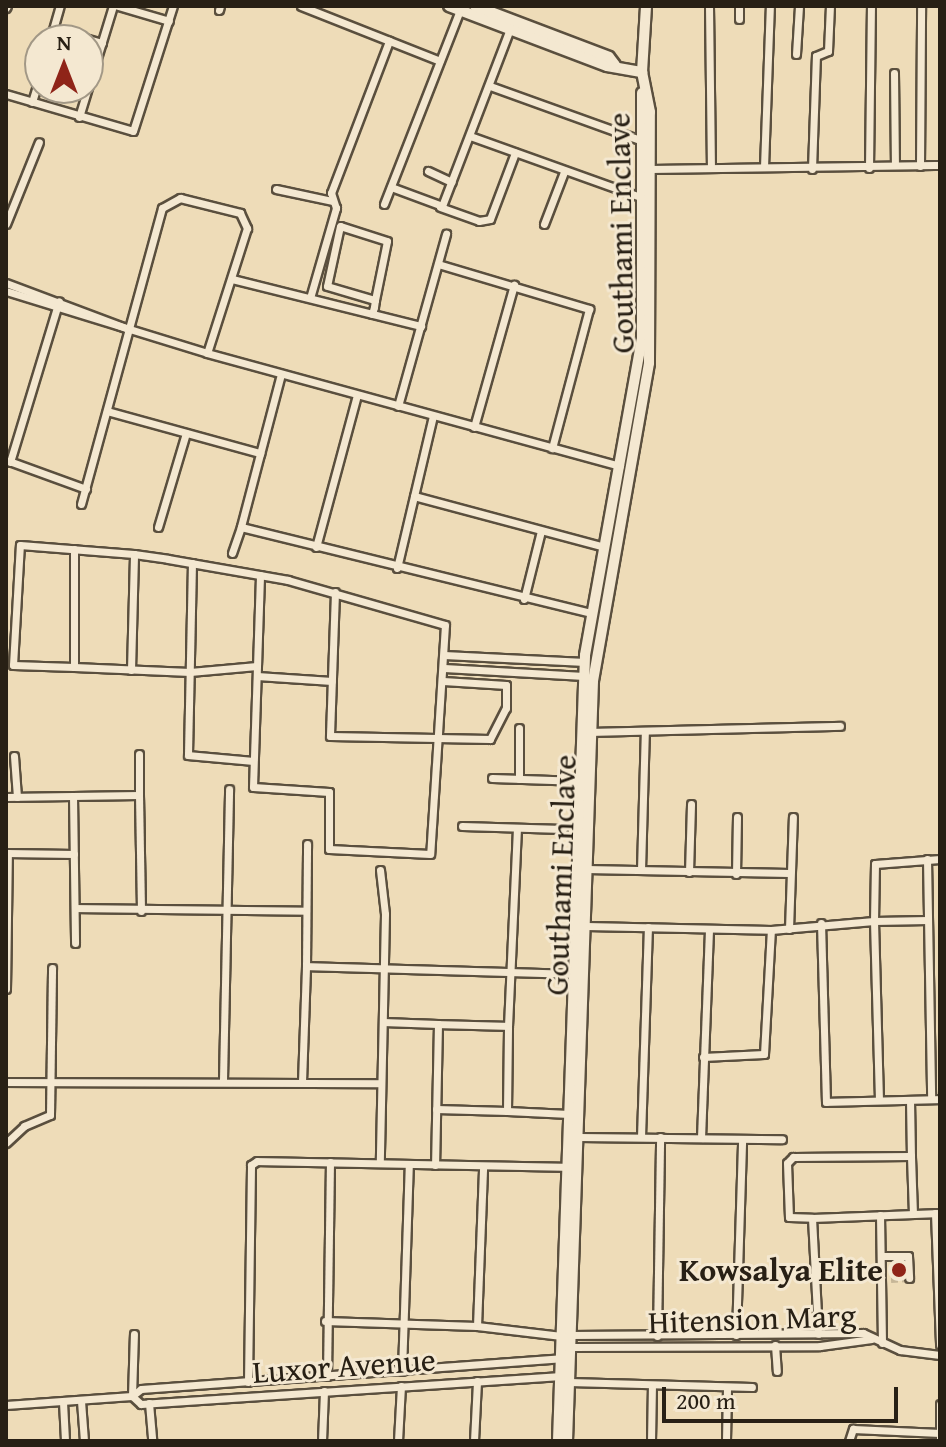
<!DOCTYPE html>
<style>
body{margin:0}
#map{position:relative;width:946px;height:1447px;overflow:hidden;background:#eedcb8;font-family:"Gentium Book Plus",serif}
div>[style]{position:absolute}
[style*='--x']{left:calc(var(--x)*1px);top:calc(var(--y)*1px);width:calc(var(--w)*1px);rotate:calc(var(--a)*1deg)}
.street-tunnel>*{height:7px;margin-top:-3.5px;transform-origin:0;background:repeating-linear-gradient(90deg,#c6b697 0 7px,transparent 0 10.5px)}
.roads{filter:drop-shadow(2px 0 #5a4f3e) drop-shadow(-2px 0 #5a4f3e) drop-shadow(0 2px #5a4f3e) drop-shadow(0 -2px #5a4f3e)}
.street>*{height:7px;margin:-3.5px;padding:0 3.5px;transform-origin:3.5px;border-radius:3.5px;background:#f4e8d1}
.secondary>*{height:10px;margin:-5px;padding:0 5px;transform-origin:5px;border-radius:5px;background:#f4e8d1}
.dots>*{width:22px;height:22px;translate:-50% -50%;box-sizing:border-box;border:4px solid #f4e8d1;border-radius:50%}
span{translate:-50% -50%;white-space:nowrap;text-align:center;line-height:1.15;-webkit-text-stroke:6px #f4e8d1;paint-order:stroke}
.street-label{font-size:32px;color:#282015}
.poi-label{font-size:32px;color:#282015;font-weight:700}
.right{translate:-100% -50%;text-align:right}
.frame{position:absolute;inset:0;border:8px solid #282015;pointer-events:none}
.north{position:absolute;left:24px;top:24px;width:80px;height:80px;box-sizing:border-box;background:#f4e8d1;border:2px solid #a29886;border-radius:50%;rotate:0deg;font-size:22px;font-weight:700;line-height:32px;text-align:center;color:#282015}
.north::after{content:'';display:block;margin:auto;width:28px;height:36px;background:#8f2418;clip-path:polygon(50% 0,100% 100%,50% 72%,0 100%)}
.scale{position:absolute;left:662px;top:1387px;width:236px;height:36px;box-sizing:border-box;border:4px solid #282015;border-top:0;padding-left:10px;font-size:24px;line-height:28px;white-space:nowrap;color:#282015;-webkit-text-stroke:6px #f4e8d1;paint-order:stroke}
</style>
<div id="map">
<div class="street-tunnel">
<i style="--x:891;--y:1279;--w:18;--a:-3"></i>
</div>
<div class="roads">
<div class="street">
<i style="--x:118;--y:6;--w:53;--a:16.4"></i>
<i style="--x:301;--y:6;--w:149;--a:21.6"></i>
<i style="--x:709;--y:6;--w:162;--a:89.3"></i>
<i style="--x:739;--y:6;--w:13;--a:90"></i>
<i style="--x:6;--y:8;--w:2;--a:-63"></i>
<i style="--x:219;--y:10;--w:4;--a:-76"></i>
<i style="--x:54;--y:29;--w:50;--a:16.3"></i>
<i style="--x:50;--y:40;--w:35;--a:-74"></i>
<i style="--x:796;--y:54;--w:48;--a:-86.4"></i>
<i style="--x:894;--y:73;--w:92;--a:89.4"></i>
<i style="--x:490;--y:86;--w:159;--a:19.8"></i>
<i style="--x:6;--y:94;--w:132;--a:16.2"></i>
<i style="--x:133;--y:131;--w:131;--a:-72.3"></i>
<i style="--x:32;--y:102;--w:27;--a:-73"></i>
<i style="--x:79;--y:117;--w:116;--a:-73"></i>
<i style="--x:470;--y:136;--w:181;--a:19.7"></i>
<i style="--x:920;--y:166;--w:160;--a:-89.6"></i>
<i style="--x:764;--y:167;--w:161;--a:-87.9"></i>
<i style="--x:869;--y:168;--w:162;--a:-89.3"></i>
<i style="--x:650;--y:169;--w:290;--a:-0.8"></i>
<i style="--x:812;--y:169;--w:113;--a:-88"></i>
<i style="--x:816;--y:56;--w:13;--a:-23"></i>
<i style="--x:828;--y:51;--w:45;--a:-87.5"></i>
<i style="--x:428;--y:171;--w:26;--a:25"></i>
<i style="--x:391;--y:187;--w:54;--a:20.4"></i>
<i style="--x:442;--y:206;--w:190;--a:-69"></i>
<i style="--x:276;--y:189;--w:57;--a:12.1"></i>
<i style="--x:384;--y:204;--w:208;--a:-68.6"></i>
<i style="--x:440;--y:207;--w:41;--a:19.7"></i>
<i style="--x:479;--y:221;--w:11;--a:-10"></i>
<i style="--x:490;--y:219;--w:71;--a:-69.3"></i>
<i style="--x:6;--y:224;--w:88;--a:-68.1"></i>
<i style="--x:544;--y:224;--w:56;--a:-69"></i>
<i style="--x:438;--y:264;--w:158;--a:16.6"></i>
<i style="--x:589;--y:309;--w:144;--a:104.9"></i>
<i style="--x:232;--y:279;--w:195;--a:14"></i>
<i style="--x:6;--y:283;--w:128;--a:20.6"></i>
<i style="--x:6;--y:291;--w:210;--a:17.1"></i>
<i style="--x:207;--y:353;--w:428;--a:15.3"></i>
<i style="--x:310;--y:298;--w:94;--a:-73.9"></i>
<i style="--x:336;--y:208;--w:16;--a:-108"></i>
<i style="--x:331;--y:193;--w:163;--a:-69.1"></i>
<i style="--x:372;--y:314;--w:7;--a:-74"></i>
<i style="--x:374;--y:307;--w:7;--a:-82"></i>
<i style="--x:375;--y:300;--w:60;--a:-78.5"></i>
<i style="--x:387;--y:241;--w:49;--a:-162.3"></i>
<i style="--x:340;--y:226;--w:61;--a:102.2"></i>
<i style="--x:327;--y:286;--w:50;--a:16.3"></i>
<i style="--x:281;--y:374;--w:158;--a:104.7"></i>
<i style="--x:241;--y:527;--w:360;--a:13.8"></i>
<i style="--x:398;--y:406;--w:179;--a:-74.4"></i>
<i style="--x:107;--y:411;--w:159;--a:15.4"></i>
<i style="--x:474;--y:427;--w:148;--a:-74.3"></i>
<i style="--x:9;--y:461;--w:82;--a:20"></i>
<i style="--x:10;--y:462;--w:168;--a:-73.1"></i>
<i style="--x:414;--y:496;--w:194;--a:15"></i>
<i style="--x:81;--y:504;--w:307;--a:-74.7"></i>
<i style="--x:162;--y:208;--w:21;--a:-29"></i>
<i style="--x:180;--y:198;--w:62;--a:14"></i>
<i style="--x:240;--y:213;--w:17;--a:65"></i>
<i style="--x:247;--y:228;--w:131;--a:107.7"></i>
<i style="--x:158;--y:527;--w:98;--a:-73.4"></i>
<i style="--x:316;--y:547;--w:157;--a:-74.9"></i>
<i style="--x:74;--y:549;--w:118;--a:90"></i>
<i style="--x:74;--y:667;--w:116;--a:2.5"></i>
<i style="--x:190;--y:672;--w:67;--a:-5.1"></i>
<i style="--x:232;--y:553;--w:28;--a:-71"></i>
<i style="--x:192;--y:563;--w:192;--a:91.2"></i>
<i style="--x:188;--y:755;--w:65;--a:5.3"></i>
<i style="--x:397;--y:568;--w:156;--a:-76.7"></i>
<i style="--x:335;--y:592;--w:144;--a:92"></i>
<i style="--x:330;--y:736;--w:160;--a:1.1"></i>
<i style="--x:490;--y:739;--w:35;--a:-63"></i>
<i style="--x:506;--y:708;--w:23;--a:-90"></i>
<i style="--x:506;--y:685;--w:63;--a:-176.4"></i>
<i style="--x:524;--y:599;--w:70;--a:-76"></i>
<i style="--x:444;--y:655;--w:141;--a:2.8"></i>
<i style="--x:74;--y:667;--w:61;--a:-178.1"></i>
<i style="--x:13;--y:665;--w:120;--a:-86.7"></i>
<i style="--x:20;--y:545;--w:114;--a:4.5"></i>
<i style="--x:134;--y:554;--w:34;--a:8"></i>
<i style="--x:168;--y:559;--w:122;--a:9.9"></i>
<i style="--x:288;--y:580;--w:163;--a:16"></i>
<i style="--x:445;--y:625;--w:229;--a:93.7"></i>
<i style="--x:430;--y:854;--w:101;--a:-177.2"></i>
<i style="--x:329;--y:849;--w:57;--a:-90"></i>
<i style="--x:329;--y:792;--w:76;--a:-176.2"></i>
<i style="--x:253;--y:787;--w:212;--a:-88.1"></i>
<i style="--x:444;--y:668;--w:140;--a:3.3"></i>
<i style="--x:131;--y:670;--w:116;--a:-88.5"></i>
<i style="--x:257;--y:676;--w:75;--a:3.8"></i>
<i style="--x:519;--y:728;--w:51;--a:90"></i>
<i style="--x:592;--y:732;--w:248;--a:-1.4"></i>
<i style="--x:139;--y:754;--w:41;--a:90"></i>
<i style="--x:14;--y:756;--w:41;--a:85.8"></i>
<i style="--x:492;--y:778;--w:90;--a:1.9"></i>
<i style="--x:73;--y:796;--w:147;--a:89.2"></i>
<i style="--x:6;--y:797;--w:133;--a:-0.9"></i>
<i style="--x:139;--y:795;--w:116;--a:89"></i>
<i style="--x:462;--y:826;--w:101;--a:1.7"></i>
<i style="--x:6;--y:853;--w:68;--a:0.8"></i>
<i style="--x:927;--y:859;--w:240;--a:89"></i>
<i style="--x:586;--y:869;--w:203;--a:1.1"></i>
<i style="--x:380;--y:870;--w:44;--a:83.5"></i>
<i style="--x:385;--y:914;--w:248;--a:91.2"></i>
<i style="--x:641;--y:870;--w:139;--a:-88.4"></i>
<i style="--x:689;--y:872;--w:68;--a:-88.3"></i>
<i style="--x:736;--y:874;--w:57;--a:-89"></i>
<i style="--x:75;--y:908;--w:231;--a:0.7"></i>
<i style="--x:821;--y:923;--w:179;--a:88.4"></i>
<i style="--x:826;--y:1102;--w:114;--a:-1.5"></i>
<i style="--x:586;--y:926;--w:185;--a:1.2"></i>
<i style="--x:771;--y:930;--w:103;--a:-5"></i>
<i style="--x:874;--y:921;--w:57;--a:-89"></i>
<i style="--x:875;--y:864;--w:65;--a:-4.4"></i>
<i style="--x:789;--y:929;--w:112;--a:-88"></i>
<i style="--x:306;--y:966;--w:122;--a:-89.5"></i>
<i style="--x:6;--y:989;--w:136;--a:-89.2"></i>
<i style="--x:383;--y:1022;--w:55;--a:2.1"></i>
<i style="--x:438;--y:1024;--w:141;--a:91.2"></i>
<i style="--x:508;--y:1026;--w:198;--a:-87.4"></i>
<i style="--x:703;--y:1057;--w:61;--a:-2.8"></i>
<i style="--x:764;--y:1054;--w:124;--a:-86.8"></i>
<i style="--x:223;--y:1080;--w:291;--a:-88.8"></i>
<i style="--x:6;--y:1082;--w:375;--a:0.2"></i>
<i style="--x:302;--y:1082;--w:116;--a:-88"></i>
<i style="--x:306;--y:966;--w:267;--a:1.7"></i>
<i style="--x:879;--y:1100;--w:179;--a:-91.6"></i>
<i style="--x:874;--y:921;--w:54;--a:-1.1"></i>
<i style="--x:910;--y:1100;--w:56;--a:89"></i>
<i style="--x:436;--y:1109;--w:71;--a:1.6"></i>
<i style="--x:507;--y:1111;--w:85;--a:-89.3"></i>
<i style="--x:508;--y:1026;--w:70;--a:-178.4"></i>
<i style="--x:507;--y:1111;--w:62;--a:2.8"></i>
<i style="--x:579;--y:1137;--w:203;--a:0.6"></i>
<i style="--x:641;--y:1137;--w:210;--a:-88.1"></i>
<i style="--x:701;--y:1138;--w:208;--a:-87.8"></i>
<i style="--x:6;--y:1143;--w:25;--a:-43"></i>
<i style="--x:24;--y:1126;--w:28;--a:-23"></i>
<i style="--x:50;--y:1115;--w:147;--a:-89.2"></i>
<i style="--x:935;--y:1213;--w:132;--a:87.8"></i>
<i style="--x:913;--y:1214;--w:58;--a:-92"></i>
<i style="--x:911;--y:1156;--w:118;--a:179.5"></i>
<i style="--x:793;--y:1157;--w:8;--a:135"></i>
<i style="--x:787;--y:1163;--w:54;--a:87.9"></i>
<i style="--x:789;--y:1217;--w:23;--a:2"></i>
<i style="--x:812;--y:1218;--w:128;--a:-2.2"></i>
<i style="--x:880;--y:1215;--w:128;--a:89.1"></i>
<i style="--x:812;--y:1218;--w:116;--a:87"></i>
<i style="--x:881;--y:1256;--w:27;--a:0"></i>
<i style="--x:908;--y:1256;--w:22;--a:87"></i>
<i style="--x:325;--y:1321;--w:152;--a:1.9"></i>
<i style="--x:477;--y:1326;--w:85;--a:6.8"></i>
<i style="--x:477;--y:1326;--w:159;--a:-87.8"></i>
<i style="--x:570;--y:1335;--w:293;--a:-0.4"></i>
<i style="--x:863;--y:1333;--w:41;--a:24.7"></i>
<i style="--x:900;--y:1350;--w:40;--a:7.1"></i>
<i style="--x:736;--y:1335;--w:196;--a:-88.2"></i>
<i style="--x:657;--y:1336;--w:199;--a:-89.1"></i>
<i style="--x:775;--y:1345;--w:26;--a:86"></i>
<i style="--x:570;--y:1347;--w:250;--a:-0.2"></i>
<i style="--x:820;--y:1346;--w:52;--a:-7.7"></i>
<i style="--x:402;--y:1371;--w:206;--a:-88.1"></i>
<i style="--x:327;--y:1376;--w:214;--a:-89.2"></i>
<i style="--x:248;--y:1382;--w:217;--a:-89.2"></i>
<i style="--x:251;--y:1165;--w:7;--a:-34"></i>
<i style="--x:257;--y:1161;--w:315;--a:1.1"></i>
<i style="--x:569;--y:1382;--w:183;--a:1.6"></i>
<i style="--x:132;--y:1396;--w:12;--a:42"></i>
<i style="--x:141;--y:1404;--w:421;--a:-3.8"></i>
<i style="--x:132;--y:1396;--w:62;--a:-88.2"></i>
<i style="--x:81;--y:1401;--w:40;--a:85.7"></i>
<i style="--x:63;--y:1402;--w:39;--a:87"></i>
<i style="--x:149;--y:1403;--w:38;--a:85"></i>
<i style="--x:940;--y:1404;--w:35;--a:90"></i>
<i style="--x:6;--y:1405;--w:126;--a:-4.1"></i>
<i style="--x:132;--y:1396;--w:11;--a:-38"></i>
<i style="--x:141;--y:1389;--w:421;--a:-4.2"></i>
<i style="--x:322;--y:1441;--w:50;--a:-87.7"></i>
<i style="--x:398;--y:1441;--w:55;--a:-86.9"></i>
<i style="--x:474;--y:1441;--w:60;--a:-87.1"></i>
<i style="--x:651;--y:1441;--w:56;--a:-89"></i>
<i style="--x:726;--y:1441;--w:54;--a:-88.9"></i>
<i style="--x:849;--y:1441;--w:13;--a:-72"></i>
<i style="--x:853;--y:1429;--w:87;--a:2.6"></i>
</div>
<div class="secondary">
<i style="--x:449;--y:6;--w:169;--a:20.8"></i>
<i style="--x:607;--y:66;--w:36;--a:10"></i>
<i style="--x:475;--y:6;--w:143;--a:20.8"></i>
<i style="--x:609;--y:57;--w:10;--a:53"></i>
<i style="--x:558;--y:1441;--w:786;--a:-88.03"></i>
<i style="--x:585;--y:655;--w:321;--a:-79.8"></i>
<i style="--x:642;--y:339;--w:246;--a:-90"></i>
<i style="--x:567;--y:1441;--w:760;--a:-88.04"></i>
<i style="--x:593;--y:681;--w:323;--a:-80"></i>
<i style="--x:649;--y:363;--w:251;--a:-89.8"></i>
<i style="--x:650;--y:112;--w:41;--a:-101.3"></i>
<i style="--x:642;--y:72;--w:66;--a:-86.5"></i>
</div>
</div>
<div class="dots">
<i style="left:899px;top:1270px;background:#8f2418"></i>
</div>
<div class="street-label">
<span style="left:621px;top:233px;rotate:-91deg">Gouthami Enclave</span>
<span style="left:561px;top:875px;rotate:-88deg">Gouthami Enclave</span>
<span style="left:752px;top:1319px;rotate:-2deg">Hitension Marg</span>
<span style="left:344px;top:1366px;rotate:-4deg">Luxor Avenue</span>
</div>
<div class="poi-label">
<span class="right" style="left:883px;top:1270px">Kowsalya Elite</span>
</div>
<div class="frame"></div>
<div class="north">N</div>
<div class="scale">200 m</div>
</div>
